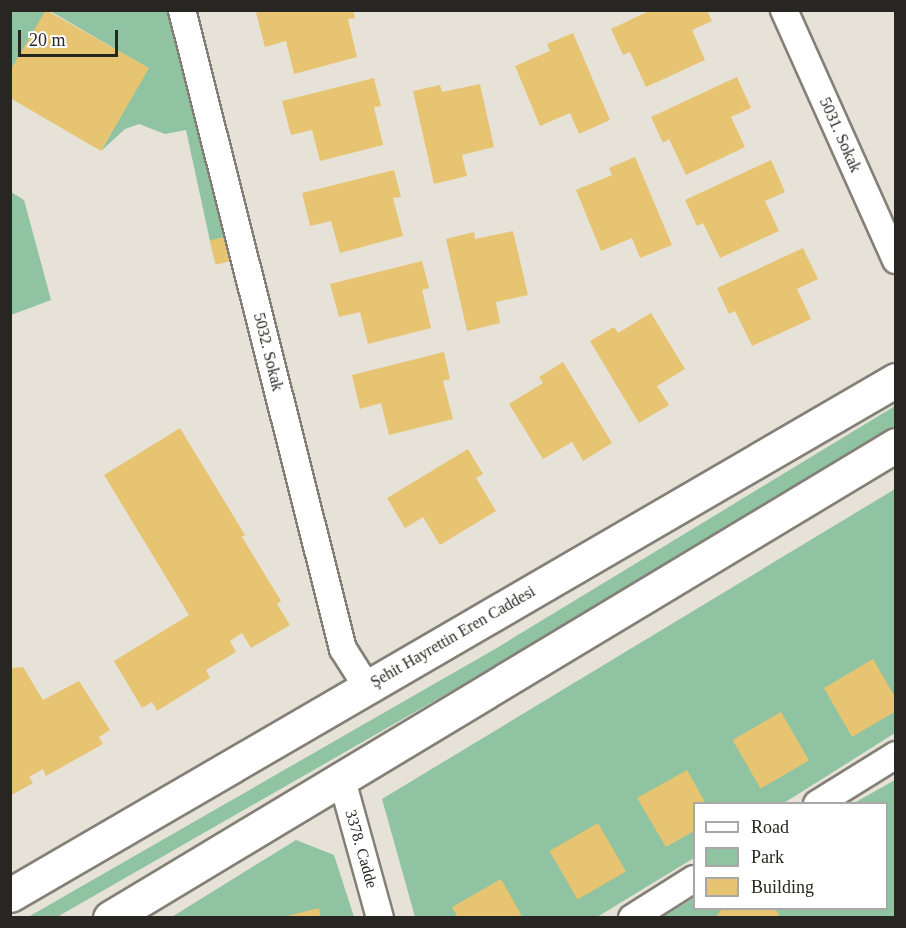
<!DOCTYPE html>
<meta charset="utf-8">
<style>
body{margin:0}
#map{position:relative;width:906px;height:928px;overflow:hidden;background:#e7e2d8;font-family:"Times New Roman",serif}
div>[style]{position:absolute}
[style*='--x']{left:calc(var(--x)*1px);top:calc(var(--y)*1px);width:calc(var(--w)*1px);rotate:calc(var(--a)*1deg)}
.green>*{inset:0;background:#8fc3a1}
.building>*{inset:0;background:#e7c472;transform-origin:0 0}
.roads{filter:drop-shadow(2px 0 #848077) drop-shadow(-2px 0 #848077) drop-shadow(0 2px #848077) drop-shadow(0 -2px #848077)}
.street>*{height:26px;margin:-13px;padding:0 13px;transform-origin:13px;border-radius:13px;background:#fff}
.secondary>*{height:33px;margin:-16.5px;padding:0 16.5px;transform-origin:16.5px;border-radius:16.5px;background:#fff}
span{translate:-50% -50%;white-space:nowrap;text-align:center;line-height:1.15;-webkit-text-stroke:6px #fff;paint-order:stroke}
.street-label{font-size:16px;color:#272622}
.frame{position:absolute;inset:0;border:12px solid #272622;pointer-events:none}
.legend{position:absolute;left:693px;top:802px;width:195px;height:108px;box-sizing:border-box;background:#fff;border:2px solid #a9a8a7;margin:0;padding:8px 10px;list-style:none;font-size:18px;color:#272622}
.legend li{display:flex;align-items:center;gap:12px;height:30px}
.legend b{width:30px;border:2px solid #a9a8a7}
.scale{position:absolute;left:18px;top:30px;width:100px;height:27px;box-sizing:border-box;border:3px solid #272622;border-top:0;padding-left:8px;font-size:18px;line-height:21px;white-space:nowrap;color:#272622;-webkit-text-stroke:4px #fff;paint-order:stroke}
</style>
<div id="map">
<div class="green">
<i style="clip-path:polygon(11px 11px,46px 11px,11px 71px)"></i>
<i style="clip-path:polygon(50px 11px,170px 11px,228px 236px,210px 241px,186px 130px,165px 134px,139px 124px,125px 129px,101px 151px,148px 68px)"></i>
<i style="clip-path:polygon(11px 192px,24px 200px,51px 300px,11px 315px)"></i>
<i style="clip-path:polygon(895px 406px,895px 426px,504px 661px,57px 917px,28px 917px,495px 649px)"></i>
<i style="clip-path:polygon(895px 489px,895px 733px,784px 803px,694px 804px,694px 858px,597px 917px,415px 917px,382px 799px)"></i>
<i style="clip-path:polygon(895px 780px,895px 917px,661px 918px,694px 898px,694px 908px,886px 908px,886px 804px,854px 803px)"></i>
<i style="clip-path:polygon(296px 840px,334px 855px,354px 917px,170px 918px)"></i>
</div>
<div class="building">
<i style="clip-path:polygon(46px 10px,149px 68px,101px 151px,10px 98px,10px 71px)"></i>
<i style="clip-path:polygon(267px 10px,353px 10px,355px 18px,348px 19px,357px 57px,294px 74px,286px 41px,265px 47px,256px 13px)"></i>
<i style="clip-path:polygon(651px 10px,707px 10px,712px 21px,692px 30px,705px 60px,646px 87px,630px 52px,623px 55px,611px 29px)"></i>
<i style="clip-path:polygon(573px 33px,610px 120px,579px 134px,570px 113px,540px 126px,515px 66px,550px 51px,547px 44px)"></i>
<i style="clip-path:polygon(737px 77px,751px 108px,731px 117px,745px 147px,686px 175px,669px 139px,663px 143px,651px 117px)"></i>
<i style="clip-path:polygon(374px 78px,381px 106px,374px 107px,383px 145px,320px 161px,312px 130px,291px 135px,282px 101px)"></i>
<i style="clip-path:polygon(480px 84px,494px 147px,462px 155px,467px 176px,434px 184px,413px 91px,440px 85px,442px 92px)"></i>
<i style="clip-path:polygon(635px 157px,672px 245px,640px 258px,632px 238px,601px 251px,576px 190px,612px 175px,609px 168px)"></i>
<i style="clip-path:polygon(771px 160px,785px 192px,765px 201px,779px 231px,720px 258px,703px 223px,697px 226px,685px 200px)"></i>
<i style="clip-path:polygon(394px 170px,401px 197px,393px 198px,403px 236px,340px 253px,331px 221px,310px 226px,302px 193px)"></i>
<i style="clip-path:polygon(513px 231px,528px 295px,496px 302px,500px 323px,467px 331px,446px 239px,474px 232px,475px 239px)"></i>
<i style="left:228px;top:236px;width:25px;height:19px;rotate:76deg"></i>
<i style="clip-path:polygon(803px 248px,818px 279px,797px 289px,811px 319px,752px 346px,735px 311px,729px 314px,717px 288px)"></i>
<i style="clip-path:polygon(422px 261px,429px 288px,422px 290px,431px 328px,368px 344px,360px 312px,339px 317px,330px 284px)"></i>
<i style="clip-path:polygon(651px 313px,685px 369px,657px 386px,669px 405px,639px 423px,590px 341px,614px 327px,618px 333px)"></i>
<i style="clip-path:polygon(444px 352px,450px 379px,443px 381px,453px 419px,389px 435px,381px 403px,360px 409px,352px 375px)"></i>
<i style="clip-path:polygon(563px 362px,612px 443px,583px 461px,572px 442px,543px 459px,509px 404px,543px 383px,539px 377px)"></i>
<i style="clip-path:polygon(180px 428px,245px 535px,242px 537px,281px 601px,277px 604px,290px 625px,251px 648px,242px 633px,230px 641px,236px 652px,206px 670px,210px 678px,157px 711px,152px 702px,142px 708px,114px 661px,189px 615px,104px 475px)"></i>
<i style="clip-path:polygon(468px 449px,483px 474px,476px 478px,496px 511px,440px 545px,423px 517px,405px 528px,387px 498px)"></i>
<i style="clip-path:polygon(873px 659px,896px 699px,896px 711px,852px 737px,824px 688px)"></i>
<i style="clip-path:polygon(23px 667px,43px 700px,79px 681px,110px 730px,99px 737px,103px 744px,46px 776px,43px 769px,29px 777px,33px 783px,10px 796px,10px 668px)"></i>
<i style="left:781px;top:712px;width:56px;height:56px;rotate:60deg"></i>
<i style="clip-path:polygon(687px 770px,706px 804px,694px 804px,694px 831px,666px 847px,637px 798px)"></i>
<i style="left:598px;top:823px;width:56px;height:56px;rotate:60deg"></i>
<i style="clip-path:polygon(501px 879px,523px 918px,458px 918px,452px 907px)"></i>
<i style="clip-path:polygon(319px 908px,321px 918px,283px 918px,283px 917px)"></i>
<i style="clip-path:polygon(723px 908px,775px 908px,781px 918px,715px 918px)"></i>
</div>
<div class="roads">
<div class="street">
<i style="--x:182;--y:10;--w:659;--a:75.86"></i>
<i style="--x:343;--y:649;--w:45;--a:57.7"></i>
<i style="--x:784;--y:10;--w:274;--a:65.9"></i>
<i style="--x:342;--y:780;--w:143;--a:74.6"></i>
<i style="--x:817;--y:804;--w:93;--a:-31.8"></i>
<i style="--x:632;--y:918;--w:73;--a:-32.2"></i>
</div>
<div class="secondary">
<i style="--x:10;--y:895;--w:1025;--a:-30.17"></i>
<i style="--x:110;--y:918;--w:917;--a:-31.04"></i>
</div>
</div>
<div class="street-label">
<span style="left:840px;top:135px;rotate:66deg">5031. Sokak</span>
<span style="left:268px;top:352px;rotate:76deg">5032. Sokak</span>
<span style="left:453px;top:637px;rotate:-30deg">Şehit Hayrettin Eren Caddesi</span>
<span style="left:361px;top:849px;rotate:74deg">3378. Cadde</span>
</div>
<div class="frame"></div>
<ul class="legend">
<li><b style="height:8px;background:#fff"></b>Road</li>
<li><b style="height:16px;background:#8fc3a1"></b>Park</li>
<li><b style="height:16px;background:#e7c472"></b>Building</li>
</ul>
<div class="scale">20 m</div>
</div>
